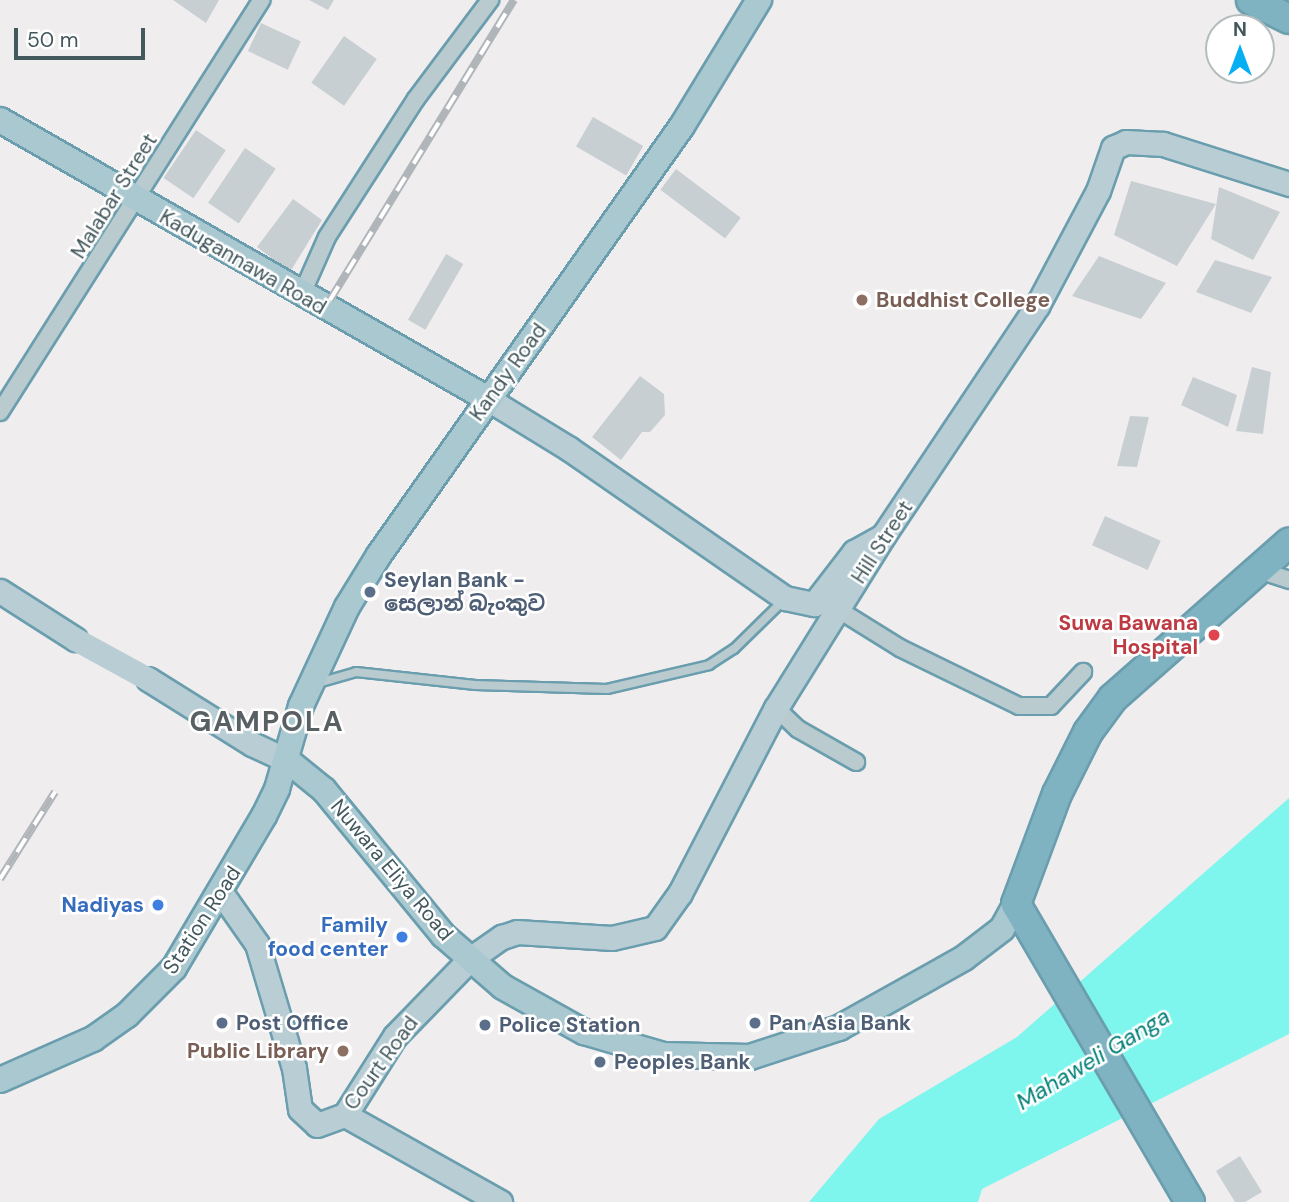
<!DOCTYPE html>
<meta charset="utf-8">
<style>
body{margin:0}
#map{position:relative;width:1289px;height:1202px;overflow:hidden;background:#f0edee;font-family:"DM Sans","Noto Sans Sinhala",sans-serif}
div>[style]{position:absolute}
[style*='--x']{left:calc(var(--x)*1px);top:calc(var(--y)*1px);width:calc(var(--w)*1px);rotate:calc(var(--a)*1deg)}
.water>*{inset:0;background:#7ef5ed}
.building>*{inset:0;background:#c8cfd3;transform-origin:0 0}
.roads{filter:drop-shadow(2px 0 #6a9eae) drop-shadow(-2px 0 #6a9eae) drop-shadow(0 2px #6a9eae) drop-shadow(0 -2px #6a9eae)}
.lane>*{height:8px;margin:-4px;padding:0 4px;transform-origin:4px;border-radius:4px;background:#b9cbce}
.street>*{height:16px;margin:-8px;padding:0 8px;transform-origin:8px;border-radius:8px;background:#b9cbce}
.secondary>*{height:23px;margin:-11.5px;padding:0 11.5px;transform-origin:11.5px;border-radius:11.5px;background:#b8cdd4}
.primary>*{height:24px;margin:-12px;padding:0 12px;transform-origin:12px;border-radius:12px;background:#a9c8d0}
.highway>*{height:28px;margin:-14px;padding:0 14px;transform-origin:14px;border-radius:14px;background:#7fb3c2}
.rail>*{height:8px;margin-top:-4px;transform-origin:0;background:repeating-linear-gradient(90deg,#fff 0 16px,#afb5b9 0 32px);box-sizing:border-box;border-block:2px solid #afb5b9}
.secondary-bridge>*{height:23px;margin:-11.5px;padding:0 11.5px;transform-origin:11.5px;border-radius:11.5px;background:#b8cdd4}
.dots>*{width:19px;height:19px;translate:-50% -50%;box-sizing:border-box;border:4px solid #fff;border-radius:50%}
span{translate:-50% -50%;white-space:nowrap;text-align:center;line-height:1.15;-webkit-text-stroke:5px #fff;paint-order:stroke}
.street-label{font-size:21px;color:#43585d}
.education-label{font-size:21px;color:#785e54;font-weight:700}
.left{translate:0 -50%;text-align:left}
.right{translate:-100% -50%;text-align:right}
.service-label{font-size:21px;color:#4e5e75;font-weight:700}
.health-label{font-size:21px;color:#be3a42;font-weight:700}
.shop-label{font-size:21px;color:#366cbe;font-weight:700}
.water-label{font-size:23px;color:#05827a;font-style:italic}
.district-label{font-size:28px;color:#596063;font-weight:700;letter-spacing:2px}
.north{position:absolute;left:1205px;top:14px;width:70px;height:70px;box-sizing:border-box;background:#fff;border:2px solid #b4bcbe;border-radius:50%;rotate:0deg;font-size:19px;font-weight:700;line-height:28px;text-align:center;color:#43585d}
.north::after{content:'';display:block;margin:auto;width:24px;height:32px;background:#05aff2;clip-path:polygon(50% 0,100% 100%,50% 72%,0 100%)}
.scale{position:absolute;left:14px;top:28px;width:131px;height:32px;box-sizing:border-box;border:4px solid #43585d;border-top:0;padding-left:9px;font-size:21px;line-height:24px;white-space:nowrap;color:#43585d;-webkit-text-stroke:5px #fff;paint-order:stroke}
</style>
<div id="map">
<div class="water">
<i style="clip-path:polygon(1289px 798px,1289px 1034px,982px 1189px,978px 1202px,809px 1202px,879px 1119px,1017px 1037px)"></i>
</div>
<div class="building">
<i style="clip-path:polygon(173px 0,219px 0,206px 23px)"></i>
<i style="clip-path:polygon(309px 0,334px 0,328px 10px)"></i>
<i style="left:261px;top:23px;width:44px;height:31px;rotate:25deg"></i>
<i style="left:344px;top:36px;width:40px;height:57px;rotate:35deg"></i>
<i style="left:593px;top:117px;width:58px;height:34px;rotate:30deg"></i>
<i style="left:196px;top:130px;width:36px;height:58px;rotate:34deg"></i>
<i style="left:245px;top:148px;width:37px;height:66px;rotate:34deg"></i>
<i style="left:676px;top:169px;width:81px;height:26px;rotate:37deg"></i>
<i style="clip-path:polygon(1131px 181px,1216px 204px,1177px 266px,1114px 235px)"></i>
<i style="clip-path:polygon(1219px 187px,1280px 212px,1253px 260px,1211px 239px)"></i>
<i style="clip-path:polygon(293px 199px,322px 220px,290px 272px,257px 247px)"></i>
<i style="left:446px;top:254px;width:20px;height:76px;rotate:30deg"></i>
<i style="clip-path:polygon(1099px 256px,1166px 283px,1141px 319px,1072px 296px)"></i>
<i style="clip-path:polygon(1215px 260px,1272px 277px,1251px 313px,1196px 292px)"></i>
<i style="clip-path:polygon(1252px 367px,1271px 372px,1263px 434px,1236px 431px)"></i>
<i style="clip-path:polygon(640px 376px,664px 394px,665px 415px,650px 432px,642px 432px,621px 460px,592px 437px)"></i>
<i style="clip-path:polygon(1193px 377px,1237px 395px,1228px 427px,1181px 405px)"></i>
<i style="clip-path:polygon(1130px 416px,1149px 417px,1137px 467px,1117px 466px)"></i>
<i style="left:1105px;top:516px;width:61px;height:32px;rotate:24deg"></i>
<i style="clip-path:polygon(1240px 1156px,1262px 1192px,1245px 1202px,1235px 1202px,1216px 1171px)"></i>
</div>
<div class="roads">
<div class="lane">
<i style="--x:318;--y:683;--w:40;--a:-16"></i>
<i style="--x:356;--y:672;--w:120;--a:6.2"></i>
<i style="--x:475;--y:685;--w:132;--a:1.7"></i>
<i style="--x:607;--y:689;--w:105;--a:-13.2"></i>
<i style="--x:709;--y:665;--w:30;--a:-33"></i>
<i style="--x:734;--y:649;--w:69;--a:-44.4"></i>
</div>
<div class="street">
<i style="--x:301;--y:296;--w:64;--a:-66.2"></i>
<i style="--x:327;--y:237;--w:164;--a:-57.2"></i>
<i style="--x:416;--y:99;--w:124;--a:-53.2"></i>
<i style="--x:0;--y:412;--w:488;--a:-57.6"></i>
<i style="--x:1259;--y:570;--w:32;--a:18"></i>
<i style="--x:839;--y:610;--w:72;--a:31.9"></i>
<i style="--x:900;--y:648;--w:132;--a:26"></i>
<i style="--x:1019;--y:706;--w:32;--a:0"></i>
<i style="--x:1051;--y:706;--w:47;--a:-46.7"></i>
<i style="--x:776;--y:708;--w:30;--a:44"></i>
<i style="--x:798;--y:729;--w:67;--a:29.6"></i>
</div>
<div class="secondary">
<i style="--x:488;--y:399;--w:94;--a:31.5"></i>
<i style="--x:568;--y:448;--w:264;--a:34.7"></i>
<i style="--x:785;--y:598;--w:30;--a:12"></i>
<i style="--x:814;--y:604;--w:66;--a:-52.4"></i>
<i style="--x:854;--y:552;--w:31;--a:-29"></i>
<i style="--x:0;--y:591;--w:89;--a:32.6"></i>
<i style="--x:148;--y:679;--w:123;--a:32"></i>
<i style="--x:252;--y:744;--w:38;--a:25"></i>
<i style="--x:222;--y:894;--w:61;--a:55"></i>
<i style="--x:257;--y:944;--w:129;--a:73.4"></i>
<i style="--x:294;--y:1068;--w:41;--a:81.7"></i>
<i style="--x:300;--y:1109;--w:23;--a:43"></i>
<i style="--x:317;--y:1125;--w:30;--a:-20"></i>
<i style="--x:345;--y:1115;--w:93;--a:-57.7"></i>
<i style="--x:395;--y:1036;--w:107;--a:-45.8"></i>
<i style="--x:470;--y:959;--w:39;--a:-35"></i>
<i style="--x:502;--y:937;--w:16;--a:-18"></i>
<i style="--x:517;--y:932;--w:95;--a:3.6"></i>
<i style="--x:612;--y:938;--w:44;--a:-13.1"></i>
<i style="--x:655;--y:928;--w:43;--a:-54.5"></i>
<i style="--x:680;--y:893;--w:208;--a:-62.6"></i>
<i style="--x:776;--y:708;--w:203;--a:-58.1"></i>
<i style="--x:883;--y:536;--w:277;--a:-56.2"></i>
<i style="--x:1037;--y:306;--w:130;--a:-62.1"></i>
<i style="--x:1098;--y:191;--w:46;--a:-70.8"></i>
<i style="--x:1113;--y:148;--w:14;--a:-25"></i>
<i style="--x:1126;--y:142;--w:37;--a:3"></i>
<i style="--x:1163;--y:144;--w:132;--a:17.6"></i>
<i style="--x:345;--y:1115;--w:178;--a:29.3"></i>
</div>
<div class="primary">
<i style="--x:0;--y:120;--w:562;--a:29.76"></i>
<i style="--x:287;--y:760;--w:48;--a:39"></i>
<i style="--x:324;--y:790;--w:188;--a:50.6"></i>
<i style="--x:443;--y:935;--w:79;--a:40.9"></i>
<i style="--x:503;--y:987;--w:93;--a:29.1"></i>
<i style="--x:584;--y:1032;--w:82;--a:16.2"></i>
<i style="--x:663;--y:1055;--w:87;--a:1.3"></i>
<i style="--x:750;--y:1057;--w:94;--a:-18"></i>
<i style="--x:839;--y:1028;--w:143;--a:-29.2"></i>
<i style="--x:964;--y:958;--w:48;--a:-37.3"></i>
<i style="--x:1002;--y:929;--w:29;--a:-61"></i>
<i style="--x:0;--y:1080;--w:102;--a:-23.8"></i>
<i style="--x:93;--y:1039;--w:42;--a:-35.2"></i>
<i style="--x:127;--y:1015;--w:66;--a:-45"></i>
<i style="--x:174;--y:968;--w:177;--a:-59.4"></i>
<i style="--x:264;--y:816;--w:30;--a:-64"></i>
<i style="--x:277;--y:789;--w:86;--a:-73.9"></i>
<i style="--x:301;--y:706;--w:109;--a:-65.1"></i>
<i style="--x:347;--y:607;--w:61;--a:-58.4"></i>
<i style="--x:379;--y:555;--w:525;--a:-54.77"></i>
<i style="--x:682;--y:126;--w:148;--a:-58.6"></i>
</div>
<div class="highway">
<i style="--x:1251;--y:0;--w:42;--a:26.6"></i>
<i style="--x:1190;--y:1202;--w:345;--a:-120.3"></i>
<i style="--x:1016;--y:904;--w:117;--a:-69.6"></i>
<i style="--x:1057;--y:794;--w:69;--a:-63.4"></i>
<i style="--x:1088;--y:732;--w:42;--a:-53.7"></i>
<i style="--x:1113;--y:698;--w:235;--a:-41.4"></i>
</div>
</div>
<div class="rail">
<i style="--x:330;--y:300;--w:352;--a:-58.5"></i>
<i style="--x:0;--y:879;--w:103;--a:-57.7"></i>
</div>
<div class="secondary-bridge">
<i style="--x:75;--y:639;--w:83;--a:28.7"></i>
</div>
<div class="dots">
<i style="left:862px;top:300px;background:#8d6e63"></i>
<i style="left:370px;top:592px;background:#5c6f8a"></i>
<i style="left:1214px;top:635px;background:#e0444e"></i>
<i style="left:158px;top:905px;background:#3f7fe0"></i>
<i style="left:402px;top:937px;background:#3f7fe0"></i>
<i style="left:222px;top:1023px;background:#5c6f8a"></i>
<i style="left:755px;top:1023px;background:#5c6f8a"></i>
<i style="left:485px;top:1025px;background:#5c6f8a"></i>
<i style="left:343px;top:1051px;background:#8d6e63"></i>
<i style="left:600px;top:1062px;background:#5c6f8a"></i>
</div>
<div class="street-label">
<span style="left:114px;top:196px;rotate:-58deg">Malabar Street</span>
<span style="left:243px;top:262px;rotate:30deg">Kadugannawa Road</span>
<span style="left:508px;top:372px;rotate:-54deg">Kandy Road</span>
<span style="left:882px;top:542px;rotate:-57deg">Hill Street</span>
<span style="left:392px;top:870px;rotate:50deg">Nuwara Eliya Road</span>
<span style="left:202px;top:920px;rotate:-57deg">Station Road</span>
<span style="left:381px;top:1063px;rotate:-54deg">Court Road</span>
</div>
<div class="education-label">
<span class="left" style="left:876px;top:300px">Buddhist College</span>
<span class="right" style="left:329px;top:1051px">Public Library</span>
</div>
<div class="service-label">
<span class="left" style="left:384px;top:592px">Seylan Bank -<br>සෙලාන් බැංකුව</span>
<span class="left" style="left:236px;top:1023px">Post Office</span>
<span class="left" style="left:769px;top:1023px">Pan Asia Bank</span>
<span class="left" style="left:499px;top:1025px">Police Station</span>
<span class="left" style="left:614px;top:1062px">Peoples Bank</span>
</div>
<div class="health-label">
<span class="right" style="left:1198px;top:635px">Suwa Bawana<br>Hospital</span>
</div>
<div class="shop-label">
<span class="right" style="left:144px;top:905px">Nadiyas</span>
<span class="right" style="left:388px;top:937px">Family<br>food center</span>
</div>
<div class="water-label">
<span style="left:1093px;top:1059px;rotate:-31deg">Mahaweli Ganga</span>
</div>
<div class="district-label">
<span style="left:267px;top:722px">GAMPOLA</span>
</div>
<div class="north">N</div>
<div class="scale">50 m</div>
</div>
